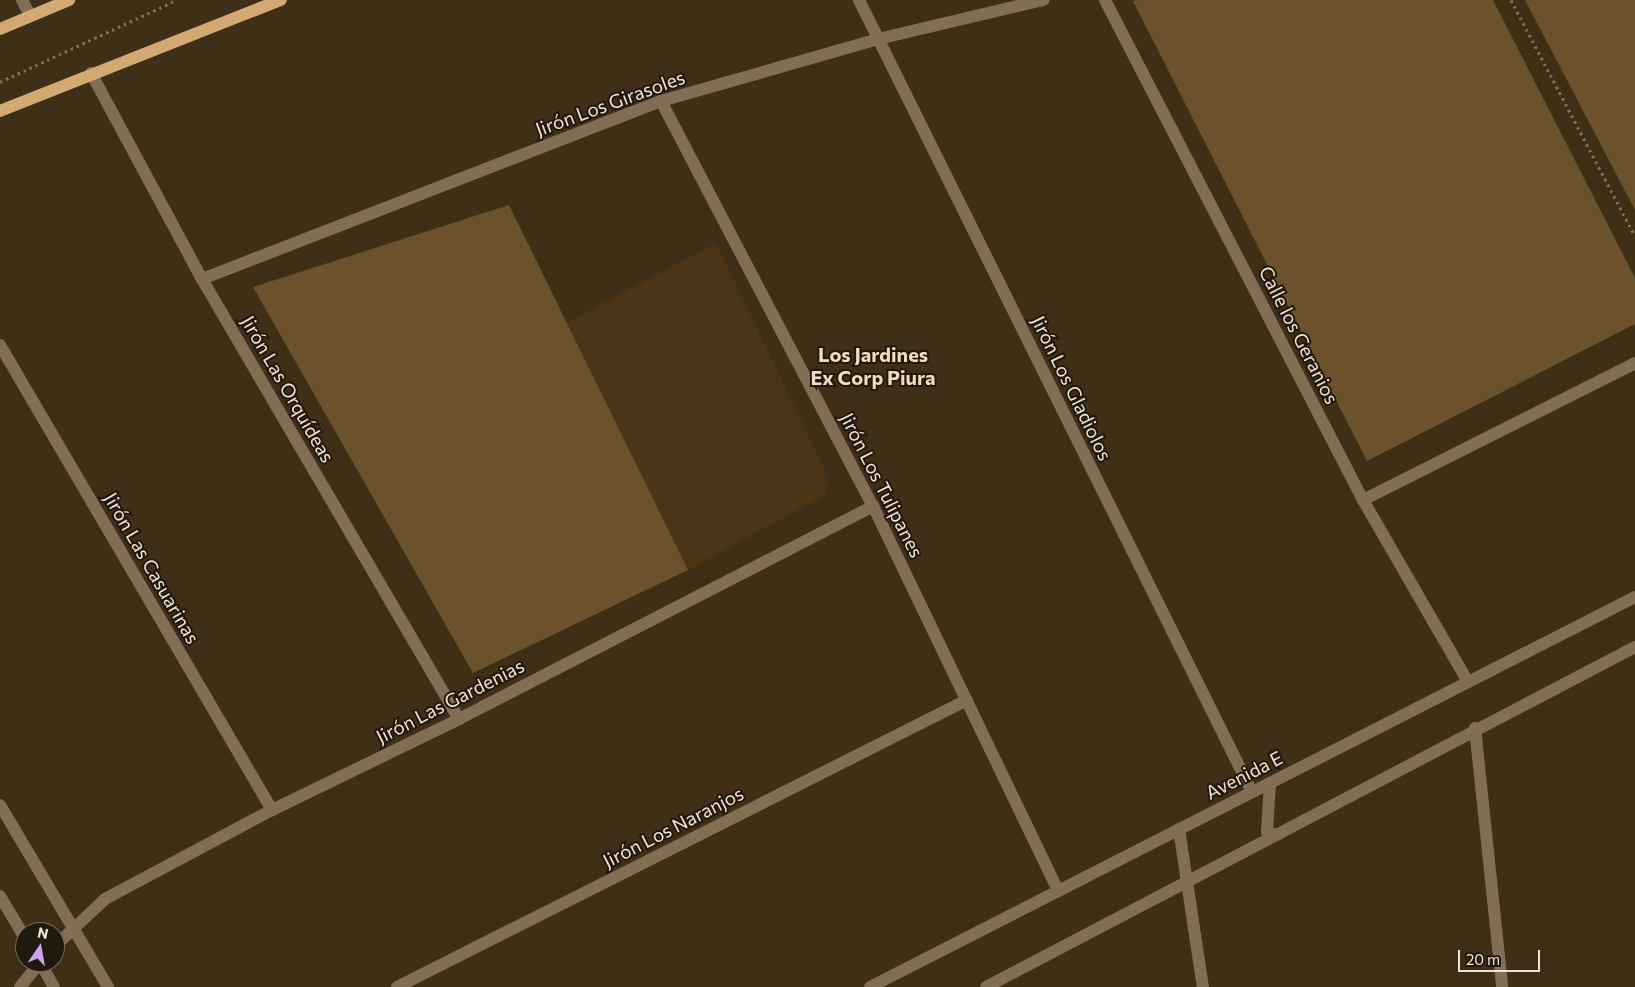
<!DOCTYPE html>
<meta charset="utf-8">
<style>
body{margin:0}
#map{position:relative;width:1635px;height:987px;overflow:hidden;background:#402f17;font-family:Commissioner,sans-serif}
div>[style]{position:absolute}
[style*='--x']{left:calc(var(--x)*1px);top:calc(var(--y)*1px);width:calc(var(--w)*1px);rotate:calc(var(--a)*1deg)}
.built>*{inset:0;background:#4b3516}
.green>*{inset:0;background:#6c512d}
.path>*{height:3px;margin-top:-1.5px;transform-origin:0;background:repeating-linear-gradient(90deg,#80715d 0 2.5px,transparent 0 6.5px)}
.minor>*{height:12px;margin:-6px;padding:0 6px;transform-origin:6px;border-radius:6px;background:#826e55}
.major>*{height:12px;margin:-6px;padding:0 6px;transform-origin:6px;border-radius:6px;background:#d2a873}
span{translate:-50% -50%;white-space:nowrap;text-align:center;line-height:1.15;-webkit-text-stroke:4px #21190e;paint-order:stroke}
.street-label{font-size:19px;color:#f0e4d6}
.neighbourhood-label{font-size:20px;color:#f2dbbf;font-weight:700}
.north{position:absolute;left:15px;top:922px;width:50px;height:50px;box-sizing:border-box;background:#21190e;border:1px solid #746a5e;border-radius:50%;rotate:12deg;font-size:14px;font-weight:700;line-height:20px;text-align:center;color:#f0e4d6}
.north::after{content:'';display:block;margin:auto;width:18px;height:22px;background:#c9a5ee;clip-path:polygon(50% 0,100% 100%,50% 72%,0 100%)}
.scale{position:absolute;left:1458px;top:950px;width:82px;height:22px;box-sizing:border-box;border:2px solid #f0e4d6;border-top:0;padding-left:6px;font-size:15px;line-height:18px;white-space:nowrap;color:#f0e4d6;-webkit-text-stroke:4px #21190e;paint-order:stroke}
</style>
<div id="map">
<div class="built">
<i style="clip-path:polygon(716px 243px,829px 479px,825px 495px,688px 570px,566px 323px)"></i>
</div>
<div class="green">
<i style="clip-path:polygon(1139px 0,1493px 0,1635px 278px,1635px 324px,1367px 461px,1133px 1px)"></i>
<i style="clip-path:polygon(1525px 0,1635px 0,1635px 210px)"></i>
<i style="clip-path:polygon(509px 205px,688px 570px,473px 673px,253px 287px)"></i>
</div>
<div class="path">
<i style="--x:1511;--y:0;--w:267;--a:62.3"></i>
<i style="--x:0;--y:82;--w:195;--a:-24.9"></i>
</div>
<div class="minor">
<i style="--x:22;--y:0;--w:17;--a:62"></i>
<i style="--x:859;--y:0;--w:884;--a:63.61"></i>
<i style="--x:1105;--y:0;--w:563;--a:62.71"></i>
<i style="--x:1363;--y:500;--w:210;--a:60"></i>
<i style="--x:91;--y:73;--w:234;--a:61.7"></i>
<i style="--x:202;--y:279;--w:510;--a:59.71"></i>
<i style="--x:661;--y:101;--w:457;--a:62.4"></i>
<i style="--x:873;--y:506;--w:427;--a:64.3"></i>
<i style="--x:202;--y:279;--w:492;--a:-21.2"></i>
<i style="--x:661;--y:101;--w:226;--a:-15.9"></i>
<i style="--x:878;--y:39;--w:170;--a:-13.3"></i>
<i style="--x:0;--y:345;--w:539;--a:59.67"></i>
<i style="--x:1363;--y:500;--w:305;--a:-26.7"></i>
<i style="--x:1475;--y:728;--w:260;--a:84"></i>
<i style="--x:1270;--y:783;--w:49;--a:93.5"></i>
<i style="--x:1267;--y:832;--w:10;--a:17"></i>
<i style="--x:0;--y:805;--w:212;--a:59.3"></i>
<i style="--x:1179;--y:829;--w:160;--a:81.4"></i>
<i style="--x:0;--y:896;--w:49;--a:59.2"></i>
<i style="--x:55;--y:946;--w:69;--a:-43.2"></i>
<i style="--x:105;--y:899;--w:189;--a:-28.1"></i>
<i style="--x:272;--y:810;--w:208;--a:-25.9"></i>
<i style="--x:459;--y:719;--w:466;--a:-27.2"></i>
<i style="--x:40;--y:962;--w:29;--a:61"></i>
<i style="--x:20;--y:987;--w:32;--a:-51"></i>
<i style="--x:397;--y:987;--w:638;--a:-26.73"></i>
<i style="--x:870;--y:987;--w:859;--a:-27.01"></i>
<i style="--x:986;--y:987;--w:733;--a:-27.65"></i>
</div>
<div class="major">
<i style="--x:0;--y:29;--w:75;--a:-22.8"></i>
<i style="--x:0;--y:111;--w:302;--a:-21.6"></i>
</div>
<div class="street-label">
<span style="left:610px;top:103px;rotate:-20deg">Jirón Los Girasoles</span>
<span style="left:1299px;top:335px;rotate:63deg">Calle los Geranios</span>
<span style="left:1072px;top:388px;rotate:64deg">Jirón Los Gladiolos</span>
<span style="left:288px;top:389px;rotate:60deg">Jirón Las Orquídeas</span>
<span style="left:882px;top:485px;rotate:63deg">Jirón Los Tulipanes</span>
<span style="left:152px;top:568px;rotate:60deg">Jirón Las Casuarinas</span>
<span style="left:450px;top:701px;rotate:-27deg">Jirón Las Gardenias</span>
<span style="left:1244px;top:775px;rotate:-27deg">Avenida E</span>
<span style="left:673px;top:827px;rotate:-27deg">Jirón Los Naranjos</span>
</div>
<div class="neighbourhood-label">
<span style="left:873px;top:366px">Los Jardines<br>Ex Corp Piura</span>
</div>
<div class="north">N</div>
<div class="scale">20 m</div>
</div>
